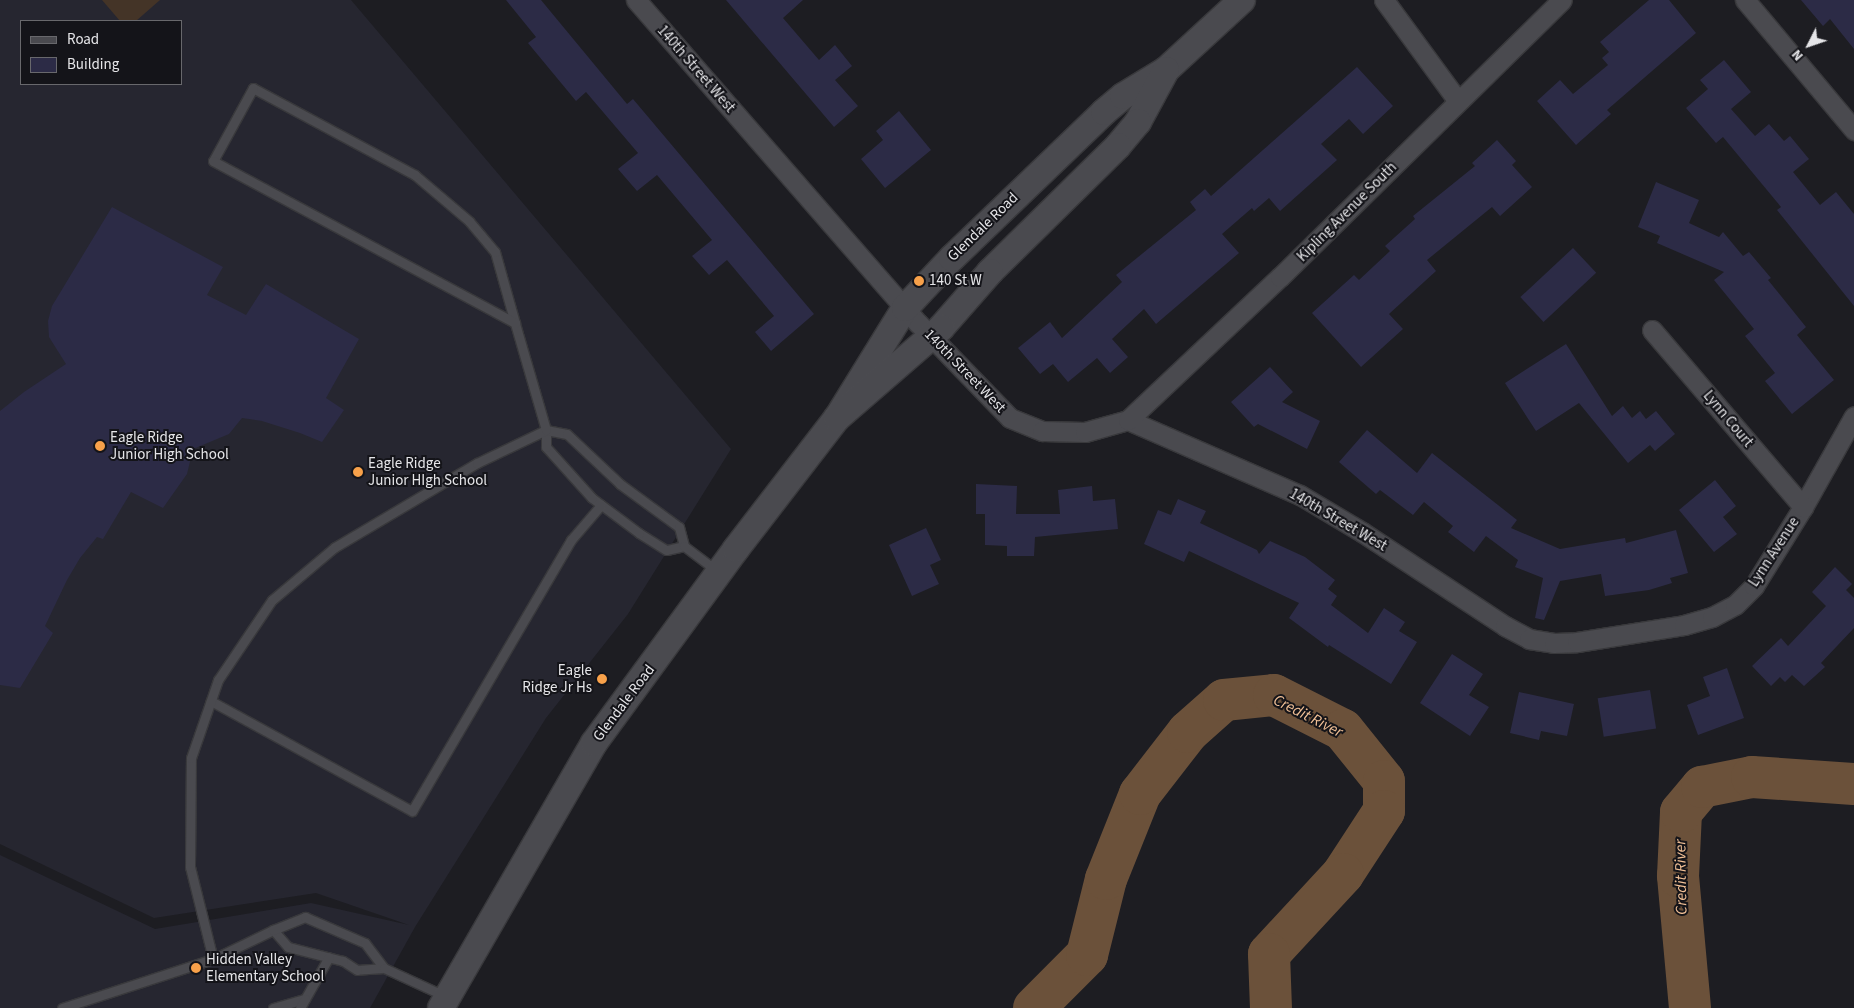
<!DOCTYPE html>
<style>
body{margin:0}
#map{position:relative;width:1854px;height:1008px;overflow:hidden;background:#1d1d22;font-family:"Source Sans 3",sans-serif}
div>[style]{position:absolute}
[style*='--x']{left:calc(var(--x)*1px);top:calc(var(--y)*1px);width:calc(var(--w)*1px);rotate:calc(var(--a)*1deg)}
.built>*{inset:0;background:#262630}
.green>*{inset:0;background:#443427}
.river>*{height:42px;margin:-21px;padding:0 21px;transform-origin:21px;border-radius:21px;background:#6b513a}
.building>*{inset:0;background:#2c2b46;transform-origin:0 0}
.roads{filter:drop-shadow(1px 0 #39393c) drop-shadow(-1px 0 #39393c) drop-shadow(0 1px #39393c) drop-shadow(0 -1px #39393c)}
.lane>*{height:9px;margin:-4.5px;padding:0 4.5px;transform-origin:4.5px;border-radius:4.5px;background:#4a4a4f}
.street>*{height:19px;margin:-9.5px;padding:0 9.5px;transform-origin:9.5px;border-radius:9.5px;background:#4a4a4f}
.secondary>*{height:26px;margin:-13px;padding:0 13px;transform-origin:13px;border-radius:13px;background:#4a4a4f}
.dots>*{width:14px;height:14px;translate:-50% -50%;box-sizing:border-box;border:2px solid #141419;border-radius:50%}
span{translate:-50% -50%;white-space:nowrap;text-align:center;line-height:1.15;-webkit-text-stroke:4px #141419;paint-order:stroke}
.street-label{font-size:15px;color:#e5e5e8}
.poi-label{font-size:15px;color:#e5e5e8}
.left{translate:0 -50%;text-align:left}
.right{translate:-100% -50%;text-align:right}
.water-label{font-size:16px;color:#f2c197;font-style:italic}
.legend{position:absolute;left:20px;top:20px;width:162px;height:65px;box-sizing:border-box;background:#141419;border:1px solid #68686c;margin:0;padding:6px 9px;list-style:none;font-size:15px;color:#e5e5e8}
.legend li{display:flex;align-items:center;gap:10px;height:25px}
.legend b{width:25px;border:1px solid #68686c}
.north{position:absolute;left:1784px;top:20px;width:50px;height:50px;-webkit-text-stroke:4px #141419;paint-order:stroke;rotate:229deg;font-size:14px;font-weight:700;line-height:20px;text-align:center;color:#e5e5e8}
.north::after{content:'';display:block;margin:auto;width:18px;height:22px;background:#e5e5e8;clip-path:polygon(50% 0,100% 100%,50% 72%,0 100%)}
</style>
<div id="map">
<div class="built">
<i style="clip-path:polygon(evenodd,0 0,351px 0,731px 449px,628px 614px,546px 718px,415px 927px,370px 1008px,0 1008px,0 855px,155px 929px,311px 903px,409px 925px,316px 893px,154px 918px,0 844px,0 0,21px 21px,181px 21px,181px 84px,21px 84px,21px 21px)"></i>
</div>
<div class="green">
<i style="clip-path:polygon(102px 0,160px 0,136px 21px,120px 21px)"></i>
</div>
<div class="river">
<i style="--x:1034;--y:1008;--w:75;--a:-45"></i>
<i style="--x:1087;--y:955;--w:78;--a:-76"></i>
<i style="--x:1106;--y:879;--w:92;--a:-68.2"></i>
<i style="--x:1140;--y:794;--w:78;--a:-52.3"></i>
<i style="--x:1188;--y:732;--w:48;--a:-41.6"></i>
<i style="--x:1224;--y:700;--w:50;--a:-5.7"></i>
<i style="--x:1274;--y:695;--w:77;--a:26.9"></i>
<i style="--x:1343;--y:730;--w:65;--a:51.2"></i>
<i style="--x:1384;--y:781;--w:30;--a:90"></i>
<i style="--x:1384;--y:811;--w:75;--a:123.1"></i>
<i style="--x:1343;--y:874;--w:109;--a:132.8"></i>
<i style="--x:1269;--y:954;--w:54;--a:87.9"></i>
<i style="--x:1690;--y:1008;--w:133;--a:-95.2"></i>
<i style="--x:1678;--y:876;--w:64;--a:-87.3"></i>
<i style="--x:1681;--y:812;--w:33;--a:-50"></i>
<i style="--x:1702;--y:787;--w:51;--a:-11.3"></i>
<i style="--x:1752;--y:777;--w:102;--a:3.9"></i>
</div>
<div class="building">
<i style="clip-path:polygon(506px 0,541px 0,627px 104px,633px 99px,814px 314px,771px 351px,755px 332px,774px 316px,727px 260px,709px 275px,692px 256px,712px 240px,657px 175px,637px 191px,618px 169px,638px 153px,586px 92px,576px 101px,528px 43px,536px 37px)"></i>
<i style="clip-path:polygon(726px 0,803px 0,783px 18px,819px 60px,835px 45px,852px 66px,835px 80px,858px 106px,834px 127px)"></i>
<i style="clip-path:polygon(1649px 0,1669px 0,1696px 33px,1607px 110px,1611px 114px,1576px 145px,1537px 101px,1560px 80px,1573px 94px,1608px 65px,1602px 58px,1609px 52px,1600px 42px)"></i>
<i style="clip-path:polygon(1801px 0,1854px 0,1854px 49px,1830px 19px,1823px 26px)"></i>
<i style="clip-path:polygon(1724px 60px,1751px 92px,1731px 109px,1755px 136px,1769px 124px,1784px 141px,1790px 136px,1809px 159px,1793px 172px,1820px 205px,1836px 192px,1854px 214px,1854px 306px,1777px 210px,1781px 207px,1723px 137px,1716px 143px,1686px 108px,1708px 89px,1700px 80px)"></i>
<i style="clip-path:polygon(1357px 67px,1393px 106px,1363px 134px,1349px 119px,1321px 144px,1337px 160px,1280px 211px,1269px 198px,1254px 211px,1252px 208px,1222px 234px,1239px 253px,1156px 324px,1144px 309px,1112px 339px,1128px 357px,1110px 373px,1097px 358px,1068px 382px,1053px 364px,1040px 374px,1018px 348px,1050px 322px,1062px 338px,1122px 282px,1116px 275px,1196px 210px,1190px 202px,1205px 189px,1211px 196px)"></i>
<i style="clip-path:polygon(899px 111px,931px 150px,885px 188px,861px 159px,883px 140px,876px 131px)"></i>
<i style="clip-path:polygon(1497px 140px,1516px 161px,1512px 165px,1532px 187px,1500px 216px,1492px 207px,1427px 260px,1436px 271px,1389px 314px,1403px 329px,1361px 367px,1312px 313px,1354px 275px,1359px 280px,1390px 251px,1385px 246px,1415px 219px,1413px 216px,1475px 166px,1472px 163px)"></i>
<i style="clip-path:polygon(1656px 182px,1699px 200px,1689px 223px,1719px 237px,1723px 232px,1743px 256px,1749px 252px,1771px 278px,1768px 280px,1806px 327px,1797px 335px,1834px 380px,1792px 414px,1765px 381px,1775px 373px,1745px 336px,1754px 329px,1714px 280px,1724px 272px,1657px 243px,1660px 236px,1638px 227px)"></i>
<i style="clip-path:polygon(112px 207px,223px 267px,207px 295px,246px 315px,266px 284px,359px 339px,326px 398px,344px 410px,322px 442px,300px 433px,262px 421px,242px 418px,229px 434px,193px 449px,187px 474px,163px 508px,131px 492px,103px 539px,97px 537px,80px 558px,67px 580px,45px 626px,53px 633px,20px 688px,0 685px,0 411px,24px 392px,66px 364px,49px 337px,48px 321px,52px 306px)"></i>
<i style="left:1573px;top:248px;width:34px;height:72px;rotate:47deg"></i>
<i style="clip-path:polygon(1566px 344px,1612px 416px,1623px 406px,1632px 418px,1640px 411px,1646px 419px,1656px 411px,1675px 434px,1655px 451px,1650px 445px,1628px 463px,1579px 403px,1536px 431px,1505px 383px)"></i>
<i style="clip-path:polygon(1270px 367px,1293px 392px,1282px 402px,1320px 421px,1307px 449px,1258px 424px,1254px 427px,1231px 402px)"></i>
<i style="clip-path:polygon(1367px 430px,1417px 473px,1432px 453px,1517px 520px,1511px 528px,1560px 549px,1625px 538px,1626px 543px,1676px 530px,1688px 573px,1670px 578px,1672px 583px,1649px 590px,1605px 596px,1601px 574px,1560px 581px,1544px 620px,1535px 618px,1543px 578px,1515px 567px,1518px 560px,1486px 536px,1474px 552px,1448px 532px,1453px 526px,1424px 502px,1413px 515px,1380px 490px,1376px 494px,1339px 462px)"></i>
<i style="clip-path:polygon(1715px 480px,1736px 506px,1723px 517px,1737px 534px,1714px 552px,1679px 510px)"></i>
<i style="clip-path:polygon(976px 484px,1017px 486px,1016px 514px,1060px 514px,1058px 490px,1092px 486px,1093px 501px,1115px 499px,1118px 529px,1035px 537px,1034px 556px,1007px 556px,1007px 546px,985px 545px,985px 514px,976px 514px)"></i>
<i style="clip-path:polygon(1178px 499px,1206px 511px,1200px 523px,1257px 550px,1259px 554px,1270px 541px,1305px 557px,1335px 580px,1328px 589px,1337px 596px,1331px 605px,1368px 633px,1384px 608px,1405px 622px,1399px 631px,1417px 642px,1391px 684px,1329px 645px,1328px 647px,1289px 618px,1299px 603px,1189px 551px,1184px 562px,1144px 544px,1158px 510px,1171px 515px)"></i>
<i style="clip-path:polygon(926px 528px,941px 560px,930px 565px,939px 584px,912px 596px,889px 545px)"></i>
<i style="clip-path:polygon(1835px 567px,1852px 584px,1846px 590px,1854px 598px,1854px 628px,1821px 663px,1825px 667px,1804px 686px,1792px 675px,1785px 682px,1780px 677px,1771px 686px,1752px 666px,1781px 638px,1788px 646px,1826px 606px,1812px 592px)"></i>
<i style="clip-path:polygon(1452px 654px,1483px 674px,1469px 695px,1489px 707px,1470px 736px,1420px 703px)"></i>
<i style="clip-path:polygon(1727px 668px,1744px 718px,1698px 735px,1687px 705px,1710px 696px,1703px 677px)"></i>
<i style="left:1650px;top:690px;width:39px;height:53px;rotate:81deg"></i>
<i style="clip-path:polygon(1519px 692px,1574px 704px,1567px 736px,1541px 731px,1539px 740px,1510px 733px)"></i>
</div>
<div class="roads">
<div class="lane">
<i style="--x:684;--y:546;--w:18;--a:167"></i>
<i style="--x:666;--y:550;--w:32;--a:-148"></i>
<i style="--x:639;--y:533;--w:59;--a:-143.3"></i>
<i style="--x:592;--y:498;--w:69;--a:-132"></i>
<i style="--x:546;--y:447;--w:17;--a:-90"></i>
<i style="--x:546;--y:430;--w:21;--a:11"></i>
<i style="--x:567;--y:434;--w:73;--a:43.3"></i>
<i style="--x:620;--y:484;--w:73;--a:36.1"></i>
<i style="--x:679;--y:527;--w:20;--a:75"></i>
<i style="--x:684;--y:546;--w:41;--a:37.1"></i>
<i style="--x:211;--y:701;--w:229;--a:28.7"></i>
<i style="--x:412;--y:811;--w:314;--a:-59.6"></i>
<i style="--x:571;--y:540;--w:46;--a:-49.4"></i>
<i style="--x:213;--y:959;--w:67;--a:-25.8"></i>
<i style="--x:384;--y:968;--w:27;--a:176"></i>
<i style="--x:357;--y:970;--w:17;--a:-147"></i>
<i style="--x:343;--y:961;--w:57;--a:-165.7"></i>
<i style="--x:288;--y:947;--w:23;--a:-131"></i>
<i style="--x:273;--y:930;--w:35;--a:-22"></i>
<i style="--x:305;--y:917;--w:65;--a:23.4"></i>
<i style="--x:365;--y:943;--w:31;--a:53"></i>
<i style="--x:384;--y:968;--w:67;--a:24.7"></i>
<i style="--x:305;--y:999;--w:48;--a:-60.3"></i>
<i style="--x:62;--y:1008;--w:159;--a:-18"></i>
<i style="--x:213;--y:959;--w:95;--a:-104"></i>
<i style="--x:190;--y:867;--w:109;--a:-89.5"></i>
<i style="--x:191;--y:758;--w:83;--a:-70.9"></i>
<i style="--x:218;--y:680;--w:97;--a:-56"></i>
<i style="--x:272;--y:600;--w:82;--a:-40.1"></i>
<i style="--x:335;--y:547;--w:165;--a:-30.6"></i>
<i style="--x:477;--y:463;--w:76;--a:-25.6"></i>
<i style="--x:546;--y:430;--w:111;--a:-106.2"></i>
<i style="--x:515;--y:323;--w:74;--a:-105.7"></i>
<i style="--x:495;--y:252;--w:40;--a:-130"></i>
<i style="--x:469;--y:221;--w:71;--a:-139.6"></i>
<i style="--x:415;--y:175;--w:184;--a:-151.8"></i>
<i style="--x:253;--y:88;--w:83;--a:118.7"></i>
<i style="--x:213;--y:161;--w:343;--a:28.2"></i>
<i style="--x:273;--y:1008;--w:33;--a:-16"></i>
<i style="--x:305;--y:999;--w:10;--a:119"></i>
</div>
<div class="street">
<i style="--x:636;--y:0;--w:429;--a:48.9"></i>
<i style="--x:918;--y:323;--w:132;--a:45.9"></i>
<i style="--x:1010;--y:418;--w:35;--a:22"></i>
<i style="--x:1042;--y:431;--w:43;--a:1.3"></i>
<i style="--x:1085;--y:432;--w:45;--a:-15.6"></i>
<i style="--x:1128;--y:420;--w:188;--a:23.6"></i>
<i style="--x:1300;--y:495;--w:72;--a:30.8"></i>
<i style="--x:1362;--y:532;--w:171;--a:33.3"></i>
<i style="--x:1505;--y:626;--w:27;--a:28"></i>
<i style="--x:1529;--y:639;--w:25;--a:9"></i>
<i style="--x:1554;--y:643;--w:23;--a:-2"></i>
<i style="--x:1577;--y:642;--w:108;--a:-9"></i>
<i style="--x:1684;--y:625;--w:29;--a:-16"></i>
<i style="--x:1712;--y:617;--w:26;--a:-28"></i>
<i style="--x:1735;--y:605;--w:27;--a:-45"></i>
<i style="--x:1754;--y:586;--w:93;--a:-58.2"></i>
<i style="--x:1803;--y:507;--w:104;--a:-60.7"></i>
<i style="--x:1384;--y:0;--w:125;--a:53.8"></i>
<i style="--x:1745;--y:0;--w:170;--a:50"></i>
<i style="--x:1652;--y:330;--w:233;--a:49.5"></i>
<i style="--x:1128;--y:420;--w:209;--a:-43.3"></i>
<i style="--x:1280;--y:277;--w:395;--a:-44.5"></i>
</div>
<div class="secondary">
<i style="--x:1166;--y:70;--w:103;--a:-42.6"></i>
<i style="--x:441;--y:1008;--w:306;--a:-60"></i>
<i style="--x:594;--y:743;--w:240;--a:-53.8"></i>
<i style="--x:736;--y:549;--w:165;--a:-52.4"></i>
<i style="--x:837;--y:418;--w:129;--a:-58.3"></i>
<i style="--x:905;--y:308;--w:69;--a:-46.8"></i>
<i style="--x:952;--y:258;--w:211;--a:-43.8"></i>
<i style="--x:1104;--y:112;--w:25;--a:-40"></i>
<i style="--x:1123;--y:96;--w:50;--a:-31.2"></i>
<i style="--x:1166;--y:70;--w:59;--a:118.3"></i>
<i style="--x:1138;--y:122;--w:31;--a:130"></i>
<i style="--x:1118;--y:146;--w:180;--a:135.5"></i>
<i style="--x:990;--y:272;--w:74;--a:131.2"></i>
<i style="--x:941;--y:328;--w:138;--a:139.1"></i>
</div>
</div>
<div class="dots">
<i style="left:919px;top:281px;background:#f8a14a"></i>
<i style="left:100px;top:446px;background:#f8a14a"></i>
<i style="left:358px;top:472px;background:#f8a14a"></i>
<i style="left:602px;top:679px;background:#f8a14a"></i>
<i style="left:196px;top:968px;background:#f8a14a"></i>
</div>
<div class="street-label">
<span style="left:696px;top:69px;rotate:49deg">140th Street West</span>
<span style="left:1347px;top:212px;rotate:-45deg">Kipling Avenue South</span>
<span style="left:983px;top:227px;rotate:-44deg">Glendale Road</span>
<span style="left:965px;top:371px;rotate:46deg">140th Street West</span>
<span style="left:1728px;top:419px;rotate:50deg">Lynn Court</span>
<span style="left:1338px;top:520px;rotate:30deg">140th Street West</span>
<span style="left:1774px;top:552px;rotate:-57deg">Lynn Avenue</span>
<span style="left:624px;top:703px;rotate:-53deg">Glendale Road</span>
</div>
<div class="poi-label">
<span class="left" style="left:929px;top:281px">140 St W</span>
<span class="left" style="left:110px;top:446px">Eagle Ridge<br>Junior High School</span>
<span class="left" style="left:368px;top:472px">Eagle Ridge<br>Junior HIgh School</span>
<span class="right" style="left:592px;top:679px">Eagle<br>Ridge Jr Hs</span>
<span class="left" style="left:206px;top:968px">Hidden Valley<br>Elementary School</span>
</div>
<div class="water-label">
<span style="left:1308px;top:716px;rotate:27deg">Credit River</span>
<span style="left:1681px;top:877px;rotate:-91deg">Credit River</span>
</div>
<ul class="legend">
<li><b style="height:6px;background:#4a4a4f"></b>Road</li>
<li><b style="height:14px;background:#2c2b46"></b>Building</li>
</ul>
<div class="north">N</div>
</div>
